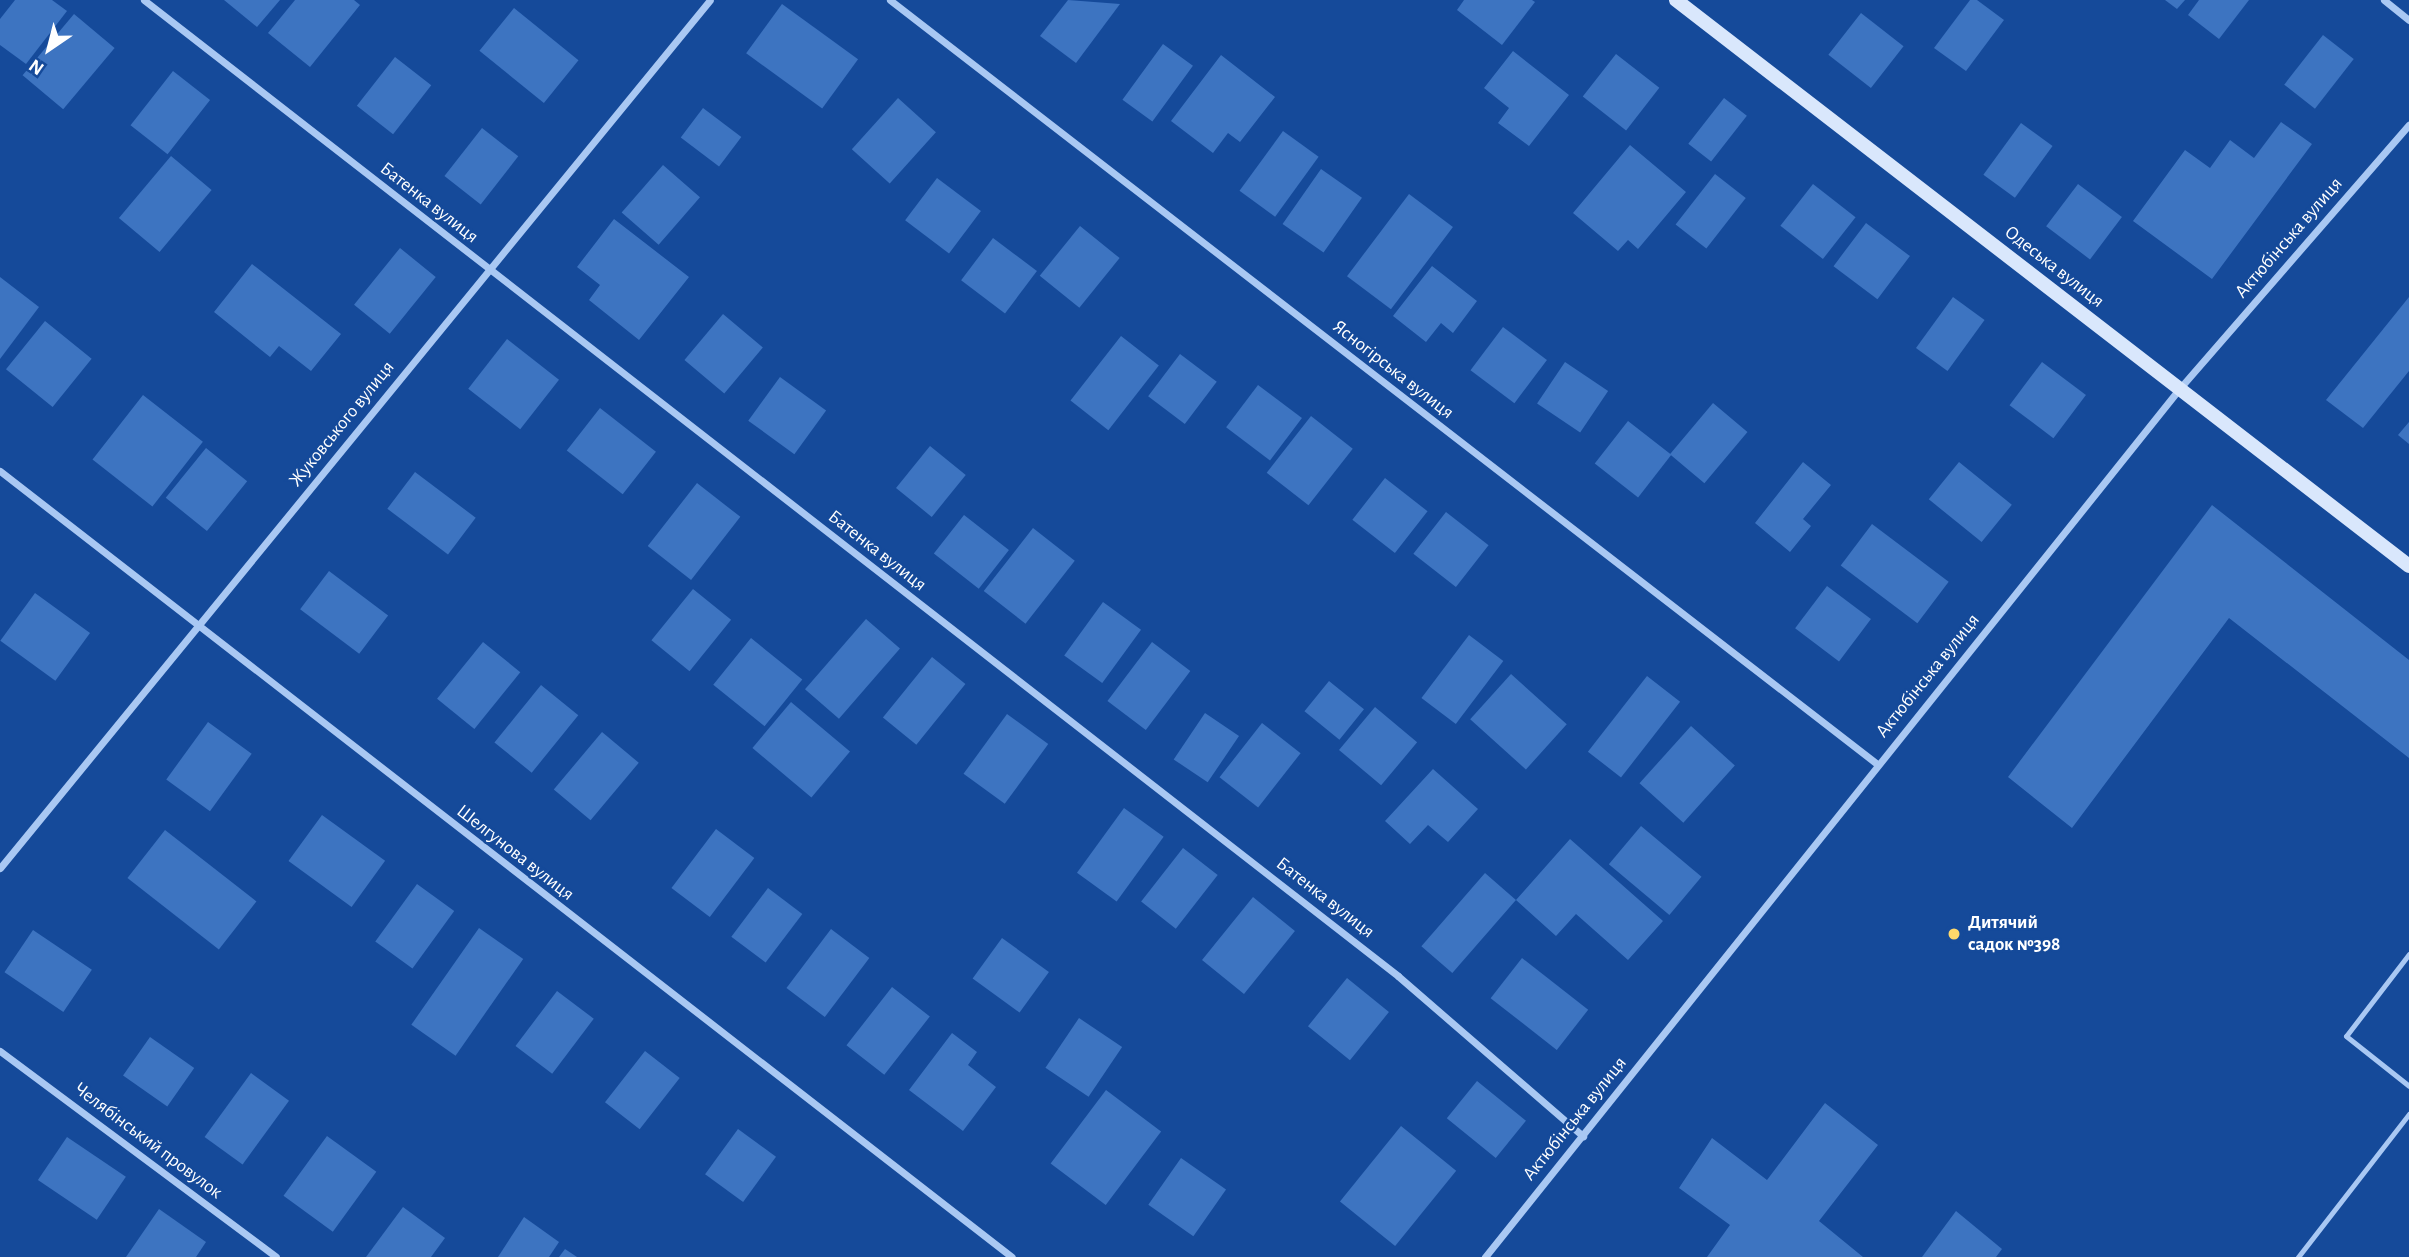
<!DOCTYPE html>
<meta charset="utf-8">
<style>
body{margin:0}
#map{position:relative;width:2409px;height:1257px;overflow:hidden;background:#154a9a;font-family:"Alegreya Sans",sans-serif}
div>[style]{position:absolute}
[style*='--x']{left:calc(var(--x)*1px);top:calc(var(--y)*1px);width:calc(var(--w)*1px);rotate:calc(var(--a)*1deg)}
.building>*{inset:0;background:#3d74c1;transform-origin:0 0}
.lane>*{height:5px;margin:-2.5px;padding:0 2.5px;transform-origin:2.5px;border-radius:2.5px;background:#a9c8f3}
.street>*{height:7px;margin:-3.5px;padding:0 3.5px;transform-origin:3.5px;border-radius:3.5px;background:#a9c8f3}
.secondary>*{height:14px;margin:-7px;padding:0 7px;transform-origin:7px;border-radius:7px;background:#d9e7fc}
.dots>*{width:19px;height:19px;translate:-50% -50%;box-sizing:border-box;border:4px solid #154a9a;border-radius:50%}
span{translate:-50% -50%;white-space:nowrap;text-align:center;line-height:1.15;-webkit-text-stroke:5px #154a9a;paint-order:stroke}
.street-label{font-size:19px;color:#fff}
.poi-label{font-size:19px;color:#fff;font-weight:700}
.left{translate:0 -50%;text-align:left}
.north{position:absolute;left:14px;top:14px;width:70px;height:70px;-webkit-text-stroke:5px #154a9a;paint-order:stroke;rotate:215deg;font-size:19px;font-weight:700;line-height:28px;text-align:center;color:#fff}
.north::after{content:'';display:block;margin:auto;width:24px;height:32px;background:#fff;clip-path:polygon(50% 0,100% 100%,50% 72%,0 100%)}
</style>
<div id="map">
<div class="building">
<i style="clip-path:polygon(15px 0,52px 0,67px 11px,26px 64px,0 45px,0 19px)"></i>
<i style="clip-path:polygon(224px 0,280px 0,257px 27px)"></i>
<i style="clip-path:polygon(295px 0,354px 0,360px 5px,310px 67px,268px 33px)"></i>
<i style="clip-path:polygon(1068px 0,1120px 4px,1076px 63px,1040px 36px)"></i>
<i style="clip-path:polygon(1464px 0,1532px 0,1535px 2px,1502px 45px,1457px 10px)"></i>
<i style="clip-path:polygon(1970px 0,1977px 0,2004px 20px,1966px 71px,1934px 48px)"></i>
<i style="clip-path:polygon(2165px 0,2185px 0,2177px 9px)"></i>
<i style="clip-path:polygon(2199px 0,2249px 0,2219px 39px,2188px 15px)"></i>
<i style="left:782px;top:4px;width:94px;height:61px;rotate:36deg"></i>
<i style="left:514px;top:8px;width:83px;height:55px;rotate:39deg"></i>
<i style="left:1861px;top:13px;width:54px;height:53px;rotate:38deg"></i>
<i style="left:74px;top:14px;width:53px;height:80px;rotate:40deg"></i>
<i style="left:2323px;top:35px;width:39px;height:63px;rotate:38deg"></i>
<i style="left:1163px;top:44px;width:37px;height:69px;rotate:36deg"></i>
<i style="clip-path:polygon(1513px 51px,1569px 95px,1529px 146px,1498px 123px,1509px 108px,1484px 88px)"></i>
<i style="left:1616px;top:54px;width:55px;height:54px;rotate:38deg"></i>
<i style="clip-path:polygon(1221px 55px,1275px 97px,1240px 142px,1228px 133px,1213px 153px,1171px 121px)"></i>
<i style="left:395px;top:57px;width:46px;height:62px;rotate:38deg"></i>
<i style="left:173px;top:71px;width:47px;height:69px;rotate:38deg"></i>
<i style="left:898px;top:98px;width:51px;height:69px;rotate:42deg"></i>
<i style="left:1724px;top:98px;width:29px;height:58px;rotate:38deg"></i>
<i style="left:703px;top:108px;width:48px;height:37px;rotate:37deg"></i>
<i style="clip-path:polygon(2281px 122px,2312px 144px,2212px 279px,2133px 221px,2185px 150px,2210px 168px,2230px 140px,2254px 158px)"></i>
<i style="left:2021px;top:123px;width:39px;height:64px;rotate:36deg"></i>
<i style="left:482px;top:128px;width:46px;height:61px;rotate:38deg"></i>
<i style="left:1283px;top:131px;width:44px;height:74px;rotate:36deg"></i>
<i style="clip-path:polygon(1630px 145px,1686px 192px,1638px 249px,1628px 240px,1618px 251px,1573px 213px)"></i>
<i style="left:171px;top:156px;width:53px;height:81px;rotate:40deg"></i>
<i style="left:663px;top:165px;width:49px;height:63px;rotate:41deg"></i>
<i style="left:1321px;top:169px;width:50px;height:67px;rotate:35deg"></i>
<i style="left:1715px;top:174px;width:39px;height:64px;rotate:38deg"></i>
<i style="left:937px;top:178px;width:55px;height:53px;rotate:37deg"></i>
<i style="left:1813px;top:184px;width:54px;height:53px;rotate:38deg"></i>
<i style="left:2078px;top:184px;width:55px;height:53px;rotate:37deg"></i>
<i style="left:1409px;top:194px;width:55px;height:103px;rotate:37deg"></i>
<i style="clip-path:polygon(614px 219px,689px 277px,639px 340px,589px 300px,600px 285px,577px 267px)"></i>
<i style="left:1866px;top:223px;width:55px;height:54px;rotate:37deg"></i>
<i style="left:1080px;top:226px;width:51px;height:64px;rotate:39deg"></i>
<i style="left:993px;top:238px;width:55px;height:53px;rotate:37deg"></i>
<i style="left:400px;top:248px;width:46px;height:73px;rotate:39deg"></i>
<i style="clip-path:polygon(252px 264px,341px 334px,311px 371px,279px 346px,270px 357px,214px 312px)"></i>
<i style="clip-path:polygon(1432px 266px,1477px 301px,1453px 333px,1441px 323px,1426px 342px,1393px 316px)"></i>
<i style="clip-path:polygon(0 277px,39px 307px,0 359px)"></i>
<i style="left:1953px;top:297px;width:39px;height:63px;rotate:36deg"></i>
<i style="clip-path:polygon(2409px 297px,2409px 371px,2363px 428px,2326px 400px)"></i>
<i style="left:723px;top:314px;width:52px;height:60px;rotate:40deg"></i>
<i style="left:45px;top:321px;width:60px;height:62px;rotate:39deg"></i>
<i style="left:1503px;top:327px;width:55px;height:54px;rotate:37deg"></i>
<i style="left:1121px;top:336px;width:48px;height:82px;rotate:38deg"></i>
<i style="left:507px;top:339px;width:66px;height:63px;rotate:38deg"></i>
<i style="left:1180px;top:354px;width:46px;height:53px;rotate:37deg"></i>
<i style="left:1565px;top:362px;width:52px;height:50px;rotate:34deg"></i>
<i style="left:2042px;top:362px;width:55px;height:54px;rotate:37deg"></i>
<i style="left:780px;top:377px;width:57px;height:54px;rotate:36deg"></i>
<i style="left:1258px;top:385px;width:55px;height:53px;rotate:37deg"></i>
<i style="left:143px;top:395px;width:76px;height:82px;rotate:38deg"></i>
<i style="left:1713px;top:403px;width:45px;height:67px;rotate:40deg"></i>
<i style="left:600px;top:408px;width:71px;height:54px;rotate:38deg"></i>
<i style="left:1311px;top:416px;width:53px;height:72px;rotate:38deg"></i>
<i style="left:1628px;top:421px;width:55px;height:54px;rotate:38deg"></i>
<i style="clip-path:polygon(2409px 422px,2409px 444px,2398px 435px)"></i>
<i style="left:930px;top:446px;width:46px;height:54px;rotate:39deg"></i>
<i style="left:206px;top:448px;width:53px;height:64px;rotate:39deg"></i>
<i style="clip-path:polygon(1803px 462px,1831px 485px,1803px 519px,1811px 526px,1790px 552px,1755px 523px)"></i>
<i style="left:1959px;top:462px;width:68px;height:48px;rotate:39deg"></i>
<i style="left:415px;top:472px;width:76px;height:46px;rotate:37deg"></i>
<i style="left:1385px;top:478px;width:54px;height:53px;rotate:38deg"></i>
<i style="left:697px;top:483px;width:55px;height:80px;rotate:38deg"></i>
<i style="clip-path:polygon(2212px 505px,2409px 660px,2409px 758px,2229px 618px,2072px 828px,2008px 777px)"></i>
<i style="left:1446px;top:512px;width:54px;height:53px;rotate:38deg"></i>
<i style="left:964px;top:515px;width:57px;height:49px;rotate:38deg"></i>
<i style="left:1872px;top:524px;width:96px;height:52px;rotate:37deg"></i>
<i style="left:1033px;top:528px;width:53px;height:80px;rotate:38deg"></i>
<i style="left:329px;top:571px;width:74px;height:48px;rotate:37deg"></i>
<i style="left:1827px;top:586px;width:55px;height:53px;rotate:37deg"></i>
<i style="left:693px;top:589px;width:49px;height:66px;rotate:39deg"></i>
<i style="left:35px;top:593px;width:68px;height:59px;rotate:36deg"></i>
<i style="left:1103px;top:602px;width:47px;height:66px;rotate:36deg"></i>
<i style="left:866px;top:619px;width:45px;height:93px;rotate:41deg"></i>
<i style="left:1469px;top:635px;width:43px;height:79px;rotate:37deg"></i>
<i style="left:751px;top:638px;width:66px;height:60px;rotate:39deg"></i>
<i style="left:483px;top:642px;width:48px;height:73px;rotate:39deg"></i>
<i style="left:1152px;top:642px;width:48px;height:74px;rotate:37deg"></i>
<i style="left:932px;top:657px;width:43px;height:78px;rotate:39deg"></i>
<i style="left:1511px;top:674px;width:75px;height:61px;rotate:42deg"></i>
<i style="left:1647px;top:676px;width:42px;height:96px;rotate:38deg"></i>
<i style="left:1329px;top:681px;width:45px;height:39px;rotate:39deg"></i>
<i style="left:541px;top:685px;width:48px;height:74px;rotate:39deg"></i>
<i style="left:791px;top:702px;width:77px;height:60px;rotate:40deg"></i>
<i style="left:1375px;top:707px;width:55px;height:56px;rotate:40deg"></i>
<i style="left:1205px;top:713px;width:41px;height:56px;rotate:34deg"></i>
<i style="left:1007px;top:714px;width:51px;height:74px;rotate:36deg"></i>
<i style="left:208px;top:722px;width:54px;height:71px;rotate:36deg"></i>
<i style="left:1262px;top:723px;width:49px;height:69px;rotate:38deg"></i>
<i style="left:1691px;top:726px;width:59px;height:77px;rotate:42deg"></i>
<i style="left:602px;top:732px;width:48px;height:75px;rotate:40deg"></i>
<i style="clip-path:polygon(1433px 769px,1478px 809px,1448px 842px,1428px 825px,1410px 844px,1385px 821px)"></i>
<i style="left:1124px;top:808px;width:49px;height:80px;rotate:36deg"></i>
<i style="left:322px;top:815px;width:78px;height:57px;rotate:36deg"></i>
<i style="left:1641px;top:826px;width:79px;height:50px;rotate:40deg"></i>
<i style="left:716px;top:829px;width:48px;height:74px;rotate:37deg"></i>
<i style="left:165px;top:830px;width:116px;height:61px;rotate:38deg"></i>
<i style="clip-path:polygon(1570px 839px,1663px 921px,1628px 960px,1576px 914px,1556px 936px,1516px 900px)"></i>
<i style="left:1183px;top:848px;width:44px;height:68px;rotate:38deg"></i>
<i style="left:1485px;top:873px;width:41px;height:97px;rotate:41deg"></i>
<i style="left:417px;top:884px;width:46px;height:71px;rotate:36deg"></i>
<i style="left:768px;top:888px;width:43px;height:61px;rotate:37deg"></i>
<i style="left:1253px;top:897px;width:54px;height:81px;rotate:39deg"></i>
<i style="left:479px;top:928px;width:54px;height:118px;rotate:35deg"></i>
<i style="left:831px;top:929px;width:48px;height:74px;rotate:37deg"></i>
<i style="left:33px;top:930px;width:71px;height:51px;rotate:34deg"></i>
<i style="left:1002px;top:938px;width:58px;height:50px;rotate:36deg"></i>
<i style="left:1522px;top:958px;width:84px;height:51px;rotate:38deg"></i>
<i style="left:1347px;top:978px;width:54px;height:62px;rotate:39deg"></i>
<i style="left:892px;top:987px;width:48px;height:74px;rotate:38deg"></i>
<i style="left:557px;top:991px;width:46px;height:69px;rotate:37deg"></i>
<i style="left:1079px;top:1018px;width:52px;height:60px;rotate:34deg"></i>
<i style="clip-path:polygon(952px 1033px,977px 1052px,968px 1065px,996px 1087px,963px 1131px,909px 1090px)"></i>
<i style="left:150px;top:1037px;width:54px;height:47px;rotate:35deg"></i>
<i style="left:645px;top:1051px;width:44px;height:65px;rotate:38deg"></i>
<i style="left:251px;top:1073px;width:47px;height:79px;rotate:36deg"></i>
<i style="left:1477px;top:1081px;width:63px;height:48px;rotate:39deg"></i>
<i style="left:1106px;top:1090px;width:69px;height:92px;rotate:37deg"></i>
<i style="clip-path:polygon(1825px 1103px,1878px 1145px,1819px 1221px,1863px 1257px,1707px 1257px,1730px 1225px,1679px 1188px,1712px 1138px,1767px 1180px)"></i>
<i style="left:1401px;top:1126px;width:71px;height:97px;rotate:39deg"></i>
<i style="left:738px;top:1129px;width:47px;height:56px;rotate:36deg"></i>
<i style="left:327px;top:1136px;width:61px;height:74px;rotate:36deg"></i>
<i style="left:67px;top:1137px;width:71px;height:52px;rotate:34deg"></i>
<i style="left:1181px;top:1158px;width:55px;height:57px;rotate:35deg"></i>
<i style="clip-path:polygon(403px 1207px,445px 1238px,431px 1257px,366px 1257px)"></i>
<i style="clip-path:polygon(159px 1209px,206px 1242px,196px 1257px,126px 1257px)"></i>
<i style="clip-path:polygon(1956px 1211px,2002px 1249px,1996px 1257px,1922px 1257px)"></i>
<i style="clip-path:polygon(524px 1217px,559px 1242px,549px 1257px,498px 1257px)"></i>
<i style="clip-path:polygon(565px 1249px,577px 1257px,559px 1257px)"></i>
</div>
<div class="lane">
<i style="--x:2409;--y:954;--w:103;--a:127.5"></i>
<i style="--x:2346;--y:1036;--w:80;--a:38.4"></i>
<i style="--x:2298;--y:1257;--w:181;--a:-52.2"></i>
</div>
<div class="street">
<i style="--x:144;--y:0;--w:1589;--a:37.89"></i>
<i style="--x:1398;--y:976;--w:245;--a:40.9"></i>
<i style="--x:890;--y:0;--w:1248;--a:37.74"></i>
<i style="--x:2384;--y:0;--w:32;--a:39"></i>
<i style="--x:0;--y:471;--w:1281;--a:37.84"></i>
<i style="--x:0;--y:868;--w:1121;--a:-50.72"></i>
<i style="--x:0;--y:1051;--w:344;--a:36.7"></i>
<i style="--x:1485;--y:1257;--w:1113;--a:-51.35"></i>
<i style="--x:2180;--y:388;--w:349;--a:-49"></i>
</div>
<div class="secondary">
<i style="--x:1676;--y:0;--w:926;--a:37.67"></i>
</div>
<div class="dots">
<i style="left:1954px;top:934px;background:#ffd96b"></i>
</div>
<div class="street-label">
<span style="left:429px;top:203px;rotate:38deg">Батенка вулиця</span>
<span style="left:2289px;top:238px;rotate:-49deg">Актюбінська вулиця</span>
<span style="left:2054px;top:267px;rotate:38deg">Одеська вулиця</span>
<span style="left:1393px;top:370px;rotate:38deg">Ясногірська вулиця</span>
<span style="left:342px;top:424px;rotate:-51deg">Жуковського вулиця</span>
<span style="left:877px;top:551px;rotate:38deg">Батенка вулиця</span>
<span style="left:1928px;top:676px;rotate:-51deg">Актюбінська вулиця</span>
<span style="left:515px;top:853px;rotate:38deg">Шелгунова вулиця</span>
<span style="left:1325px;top:898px;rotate:38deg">Батенка вулиця</span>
<span style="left:1575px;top:1119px;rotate:-51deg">Актюбінська вулиця</span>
<span style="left:148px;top:1141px;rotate:37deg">Челябінський провулок</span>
</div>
<div class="poi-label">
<span class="left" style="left:1968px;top:934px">Дитячий<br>садок №398</span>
</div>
<div class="north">N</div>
</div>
